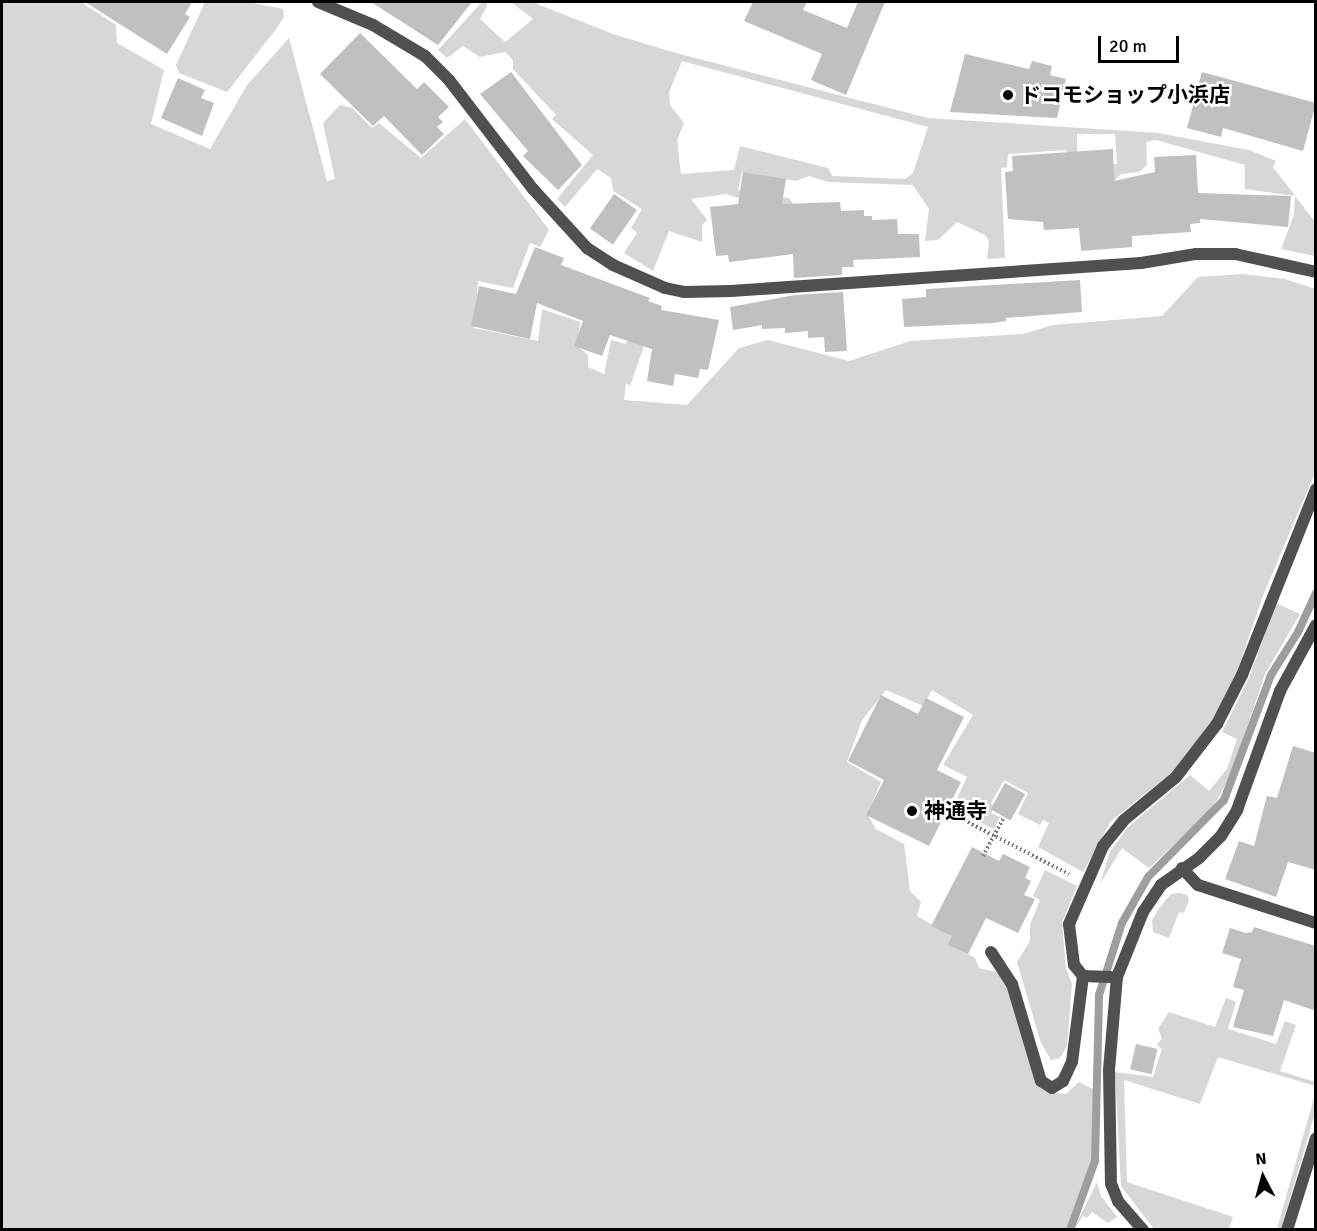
<!DOCTYPE html>
<meta charset="utf-8">
<style>
body{margin:0}
#map{position:relative;width:1317px;height:1231px;overflow:hidden;background:#fff;font-family:Signika,"Noto Sans JP",sans-serif}
div>[style]{position:absolute}
[style*='--x']{left:calc(var(--x)*1px);top:calc(var(--y)*1px);width:calc(var(--w)*1px);rotate:calc(var(--a)*1deg)}
.green>*{inset:0;background:#d7d7d7}
.stream>*{height:8px;margin:-4px;padding:0 4px;transform-origin:4px;border-radius:4px;background:#9e9e9e}
.building>*{inset:0;background:#c0c0c0;transform-origin:0 0}
.path>*{height:4px;margin-top:-2px;transform-origin:0;background:repeating-linear-gradient(90deg,#727272 0 1.5px,transparent 0 4.5px)}
.service>*{height:12px;margin:-6px;padding:0 6px;transform-origin:6px;border-radius:6px;background:#505050}
.minor>*{height:12px;margin:-6px;padding:0 6px;transform-origin:6px;border-radius:6px;background:#505050}
.dots>*{width:16px;height:16px;translate:-50% -50%;box-sizing:border-box;border:3px solid #fff;border-radius:50%}
span{translate:-50% -50%;white-space:nowrap;text-align:center;line-height:1.15;-webkit-text-stroke:5px #fff;paint-order:stroke}
.poi-label{font-size:21px;color:#000;font-weight:700}
.left{translate:0 -50%;text-align:left}
.frame{position:absolute;inset:0;border:3px solid #000;pointer-events:none}
.north{position:absolute;left:1233px;top:1147px;width:60px;height:60px;-webkit-text-stroke:4px #fff;paint-order:stroke;rotate:354deg;font-size:16px;font-weight:700;line-height:24px;text-align:center;color:#000}
.north::after{content:'';display:block;margin:auto;width:21px;height:27px;background:#000;clip-path:polygon(50% 0,100% 100%,50% 72%,0 100%)}
.scale{position:absolute;left:1098px;top:36px;width:81px;height:27px;box-sizing:border-box;border:3px solid #000;border-top:0;padding-left:8px;font-size:18px;line-height:21px;white-space:nowrap;color:#000;-webkit-text-stroke:4px #fff;paint-order:stroke}
</style>
<div id="map">
<div class="green">
<i style="clip-path:polygon(2px 2px,81px 2px,116px 25px,117px 43px,164px 70px,151px 124px,210px 149px,247px 85px,289px 38px,327px 181px,335px 179px,323px 123px,340px 105px,352px 108px,372px 128px,379px 123px,421px 158px,465px 119px,549px 230px,540px 247px,530px 243px,513px 288px,478px 281px,474px 328px,538px 341px,542px 309px,580px 322px,577px 346px,588px 355px,588px 367px,604px 374px,611px 340px,625px 344px,629px 339px,648px 335px,630px 386px,626px 383px,624px 400px,687px 405px,739px 348px,768px 340px,849px 361px,910px 341px,1023px 334px,1053px 325px,1162px 316px,1198px 277px,1242px 274px,1285px 279px,1315px 289px,1315px 473px,1264px 593px,1236px 674px,1212px 721px,1174px 771px,1111px 821px,1083px 872px,1038px 847px,1049px 823px,1043px 820px,1040px 825px,1018px 814px,1028px 793px,1004px 780px,991px 803px,995px 806px,991px 813px,1000px 817px,994px 829px,961px 813px,964px 806px,955px 803px,967px 777px,943px 765px,973px 715px,932px 690px,923px 706px,886px 690px,862px 720px,847px 762px,881px 782px,867px 814px,876px 829px,904px 844px,910px 891px,921px 902px,917px 916px,952px 936px,950px 945px,975px 958px,979px 968px,996px 972px,1007px 981px,1048px 1092px,1066px 1094px,1079px 1082px,1097px 1091px,1097px 1158px,1070px 1229px,2px 1229px)"></i>
<i style="clip-path:polygon(205px 2px,248px 2px,283px 9px,284px 17px,276px 29px,227px 92px,179px 73px,176px 65px)"></i>
<i style="clip-path:polygon(evenodd,482px 2px,487px 2px,487px 6px,480px 19px,505px 42px,533px 19px,511px 2px,532px 2px,613px 34px,676px 53px,928px 118px,1158px 133px,1249px 150px,1276px 161px,1273px 167px,1315px 222px,1315px 256px,1281px 249px,1294px 215px,1295px 196px,1245px 189px,1245px 165px,1156px 140px,1146px 142px,1147px 165px,1139px 172px,1121px 174px,1108px 187px,1091px 165px,1117px 164px,1115px 134px,1077px 134px,1078px 187px,1069px 188px,1066px 150px,1008px 154px,1007px 167px,1001px 168px,1005px 258px,987px 259px,989px 241px,985px 235px,957px 222px,938px 240px,925px 241px,929px 209px,913px 185px,828px 182px,809px 176px,796px 181px,742px 172px,738px 190px,789px 198px,793px 203px,790px 209px,741px 213px,739px 198px,726px 194px,691px 199px,707px 220px,702px 225px,702px 242px,669px 231px,653px 271px,624px 253px,637px 233px,631px 228px,642px 209px,613px 191px,611px 178px,597px 169px,565px 207px,557px 199px,593px 155px,552px 119px,556px 115px,513px 69px,513px 60px,505px 52px,480px 57px,463px 46px,447px 58px,438px 50px,482px 2px,682px 61px,928px 127px,913px 173px,905px 179px,832px 176px,828px 168px,740px 146px,734px 170px,681px 174px,677px 140px,684px 123px,670px 105px,669px 92px,682px 61px)"></i>
<i style="clip-path:polygon(1276px 603px,1300px 614px,1265px 674px,1232px 772px,1220px 795px,1208px 813px,1149px 868px,1122px 848px,1100px 884px,1110px 852px,1128px 827px,1190px 775px,1209px 791px,1227px 769px,1237px 739px,1222px 732px,1249px 678px)"></i>
<i style="clip-path:polygon(1045px 870px,1077px 886px,1062px 922px,1066px 968px,1072px 984px,1067px 1046px,1060px 1058px,1051px 1060px,1041px 1043px,1017px 962px,1030px 941px,1030px 925px,1040px 900px,1033px 896px)"></i>
<i style="clip-path:polygon(1179px 893px,1187px 895px,1189px 900px,1184px 913px,1179px 912px,1169px 938px,1153px 932px,1152px 920px,1160px 907px,1171px 894px)"></i>
<i style="clip-path:polygon(1226px 998px,1236px 1002px,1228px 1029px,1276px 1044px,1285px 1021px,1296px 1025px,1280px 1071px,1315px 1082px,1315px 1086px,1218px 1057px,1200px 1104px,1124px 1080px,1127px 1182px,1233px 1217px,1229px 1229px,1154px 1229px,1121px 1186px,1115px 1072px,1153px 1077px,1162px 1049px,1157px 1045px,1162px 1038px,1158px 1029px,1169px 1012px,1215px 1027px)"></i>
<i style="clip-path:polygon(1315px 1094px,1315px 1113px,1281px 1229px,1277px 1229px)"></i>
<i style="clip-path:polygon(1097px 1182px,1101px 1196px,1117px 1217px,1108px 1223px,1092px 1212px,1087px 1218px,1083px 1216px,1074px 1229px)"></i>
</div>
<div class="stream">
<i style="--x:1070;--y:1230;--w:73;--a:-70.1"></i>
<i style="--x:1095;--y:1161;--w:166;--a:-88.6"></i>
<i style="--x:1099;--y:995;--w:76;--a:-72.3"></i>
<i style="--x:1122;--y:923;--w:53;--a:-60.5"></i>
<i style="--x:1148;--y:877;--w:108;--a:-45.4"></i>
<i style="--x:1224;--y:800;--w:134;--a:-69.4"></i>
<i style="--x:1271;--y:675;--w:51;--a:-57.9"></i>
<i style="--x:1298;--y:632;--w:43;--a:-65.2"></i>
</div>
<div class="building">
<i style="clip-path:polygon(85px 2px,192px 2px,185px 14px,190px 17px,167px 54px)"></i>
<i style="clip-path:polygon(371px 2px,472px 2px,438px 45px)"></i>
<i style="clip-path:polygon(753px 2px,807px 2px,803px 10px,847px 28px,858px 2px,885px 2px,846px 95px,811px 80px,822px 54px,744px 21px)"></i>
<i style="clip-path:polygon(360px 33px,417px 89px,424px 82px,449px 107px,438px 117px,443px 122px,437px 127px,444px 134px,422px 155px,384px 116px,373px 126px,320px 74px)"></i>
<i style="clip-path:polygon(965px 54px,1029px 69px,1032px 61px,1052px 66px,1050px 75px,1066px 79px,1057px 118px,950px 112px)"></i>
<i style="clip-path:polygon(511px 72px,582px 165px,558px 190px,523px 156px,528px 151px,480px 94px)"></i>
<i style="clip-path:polygon(1202px 72px,1316px 103px,1303px 151px,1223px 128px,1221px 137px,1187px 128px)"></i>
<i style="clip-path:polygon(178px 78px,205px 90px,201px 98px,214px 103px,202px 136px,161px 118px)"></i>
<i style="clip-path:polygon(1113px 149px,1114px 181px,1155px 172px,1154px 157px,1196px 155px,1198px 193px,1291px 196px,1288px 227px,1200px 219px,1200px 223px,1190px 224px,1191px 232px,1132px 236px,1132px 247px,1081px 251px,1079px 228px,1044px 230px,1043px 222px,1008px 219px,1005px 172px,1013px 171px,1012px 156px)"></i>
<i style="clip-path:polygon(743px 172px,786px 179px,782px 204px,840px 202px,841px 211px,864px 210px,864px 216px,872px 216px,872px 220px,897px 219px,898px 234px,919px 234px,920px 257px,853px 260px,854px 267px,842px 267px,842px 275px,794px 278px,793px 254px,729px 262px,728px 255px,716px 256px,710px 207px,738px 204px)"></i>
<i style="left:614px;top:194px;width:28px;height:42px;rotate:35deg"></i>
<i style="clip-path:polygon(535px 247px,564px 258px,561px 265px,650px 298px,648px 301px,662px 306px,661px 310px,719px 320px,708px 370px,700px 369px,698px 378px,675px 374px,673px 386px,647px 381px,652px 349px,610px 335px,602px 356px,574px 346px,583px 321px,537px 303px,530px 339px,471px 326px,479px 286px,516px 294px)"></i>
<i style="clip-path:polygon(1080px 280px,1082px 312px,1006px 318px,1006px 321px,993px 323px,904px 327px,902px 299px,926px 297px,926px 289px)"></i>
<i style="clip-path:polygon(843px 292px,847px 351px,825px 352px,824px 337px,808px 338px,808px 331px,785px 333px,785px 328px,762px 329px,762px 325px,733px 330px,730px 307px,795px 295px)"></i>
<i style="clip-path:polygon(881px 695px,918px 714px,926px 698px,964px 717px,937px 770px,961px 782px,929px 846px,866px 815px,884px 780px,848px 761px)"></i>
<i style="clip-path:polygon(1293px 746px,1316px 753px,1316px 870px,1288px 862px,1276px 897px,1225px 879px,1239px 841px,1254px 846px,1267px 796px,1277px 798px)"></i>
<i style="left:1005px;top:783px;width:23px;height:30px;rotate:29deg"></i>
<i style="clip-path:polygon(972px 847px,999px 861px,1003px 854px,1030px 867px,1025px 878px,1031px 881px,1024px 895px,1035px 899px,1018px 933px,986px 918px,968px 954px,948px 945px,952px 936px,931px 926px)"></i>
<i style="clip-path:polygon(1254px 927px,1316px 946px,1316px 1011px,1284px 1000px,1273px 1036px,1233px 1027px,1244px 990px,1233px 987px,1241px 959px,1222px 953px,1230px 928px,1246px 933px,1252px 932px)"></i>
<i style="left:1136px;top:1044px;width:22px;height:26px;rotate:13deg"></i>
</div>
<div class="path">
<i style="--x:956;--y:816;--w:127;--a:27.2"></i>
<i style="--x:983;--y:856;--w:42;--a:-61.6"></i>
</div>
<div class="service">
<i style="--x:1182;--y:868;--w:23;--a:47"></i>
<i style="--x:1198;--y:885;--w:124;--a:17.9"></i>
<i style="--x:991;--y:952;--w:38;--a:57"></i>
<i style="--x:1012;--y:984;--w:101;--a:73.4"></i>
<i style="--x:1041;--y:1081;--w:13;--a:32"></i>
<i style="--x:1052;--y:1088;--w:13;--a:-32"></i>
<i style="--x:1063;--y:1081;--w:21;--a:-65"></i>
<i style="--x:1072;--y:1062;--w:87;--a:-82.7"></i>
<i style="--x:1083;--y:976;--w:14;--a:-129"></i>
<i style="--x:1074;--y:965;--w:41;--a:-97"></i>
<i style="--x:1069;--y:924;--w:85;--a:-66.4"></i>
<i style="--x:1103;--y:846;--w:33;--a:-51"></i>
<i style="--x:1124;--y:820;--w:67;--a:-39.6"></i>
<i style="--x:1176;--y:777;--w:67;--a:-52.3"></i>
<i style="--x:1217;--y:724;--w:55;--a:-63"></i>
<i style="--x:1242;--y:675;--w:200;--a:-68.3"></i>
<i style="--x:1083;--y:976;--w:34;--a:2"></i>
</div>
<div class="minor">
<i style="--x:318;--y:2;--w:60;--a:22.7"></i>
<i style="--x:373;--y:25;--w:61;--a:30.8"></i>
<i style="--x:425;--y:56;--w:34;--a:45"></i>
<i style="--x:449;--y:80;--w:138;--a:52.4"></i>
<i style="--x:533;--y:189;--w:80;--a:47.5"></i>
<i style="--x:587;--y:248;--w:31;--a:33"></i>
<i style="--x:613;--y:265;--w:57;--a:23.9"></i>
<i style="--x:665;--y:288;--w:19;--a:12"></i>
<i style="--x:684;--y:292;--w:47;--a:-1.2"></i>
<i style="--x:731;--y:291;--w:411;--a:-3.9"></i>
<i style="--x:1141;--y:263;--w:56;--a:-9.3"></i>
<i style="--x:1196;--y:254;--w:39;--a:0"></i>
<i style="--x:1235;--y:254;--w:83;--a:12.5"></i>
<i style="--x:1143;--y:1230;--w:38;--a:-131"></i>
<i style="--x:1118;--y:1201;--w:18;--a:-112"></i>
<i style="--x:1111;--y:1184;--w:114;--a:-91"></i>
<i style="--x:1109;--y:1070;--w:93;--a:-85.1"></i>
<i style="--x:1117;--y:977;--w:70;--a:-68.2"></i>
<i style="--x:1143;--y:912;--w:32;--a:-56"></i>
<i style="--x:1161;--y:885;--w:47;--a:-35.4"></i>
<i style="--x:1199;--y:858;--w:31;--a:-45"></i>
<i style="--x:1221;--y:836;--w:31;--a:-58"></i>
<i style="--x:1237;--y:810;--w:127;--a:-70.1"></i>
<i style="--x:1280;--y:691;--w:75;--a:-61.4"></i>
<i style="--x:1287;--y:1230;--w:96;--a:-72.5"></i>
</div>
<div class="dots">
<i style="left:1008px;top:95px;background:#000"></i>
<i style="left:912px;top:811px;background:#000"></i>
</div>
<div class="poi-label">
<span class="left" style="left:1020px;top:95px">ドコモショップ小浜店</span>
<span class="left" style="left:924px;top:811px">神通寺</span>
</div>
<div class="frame"></div>
<div class="north">N</div>
<div class="scale">20 m</div>
</div>
